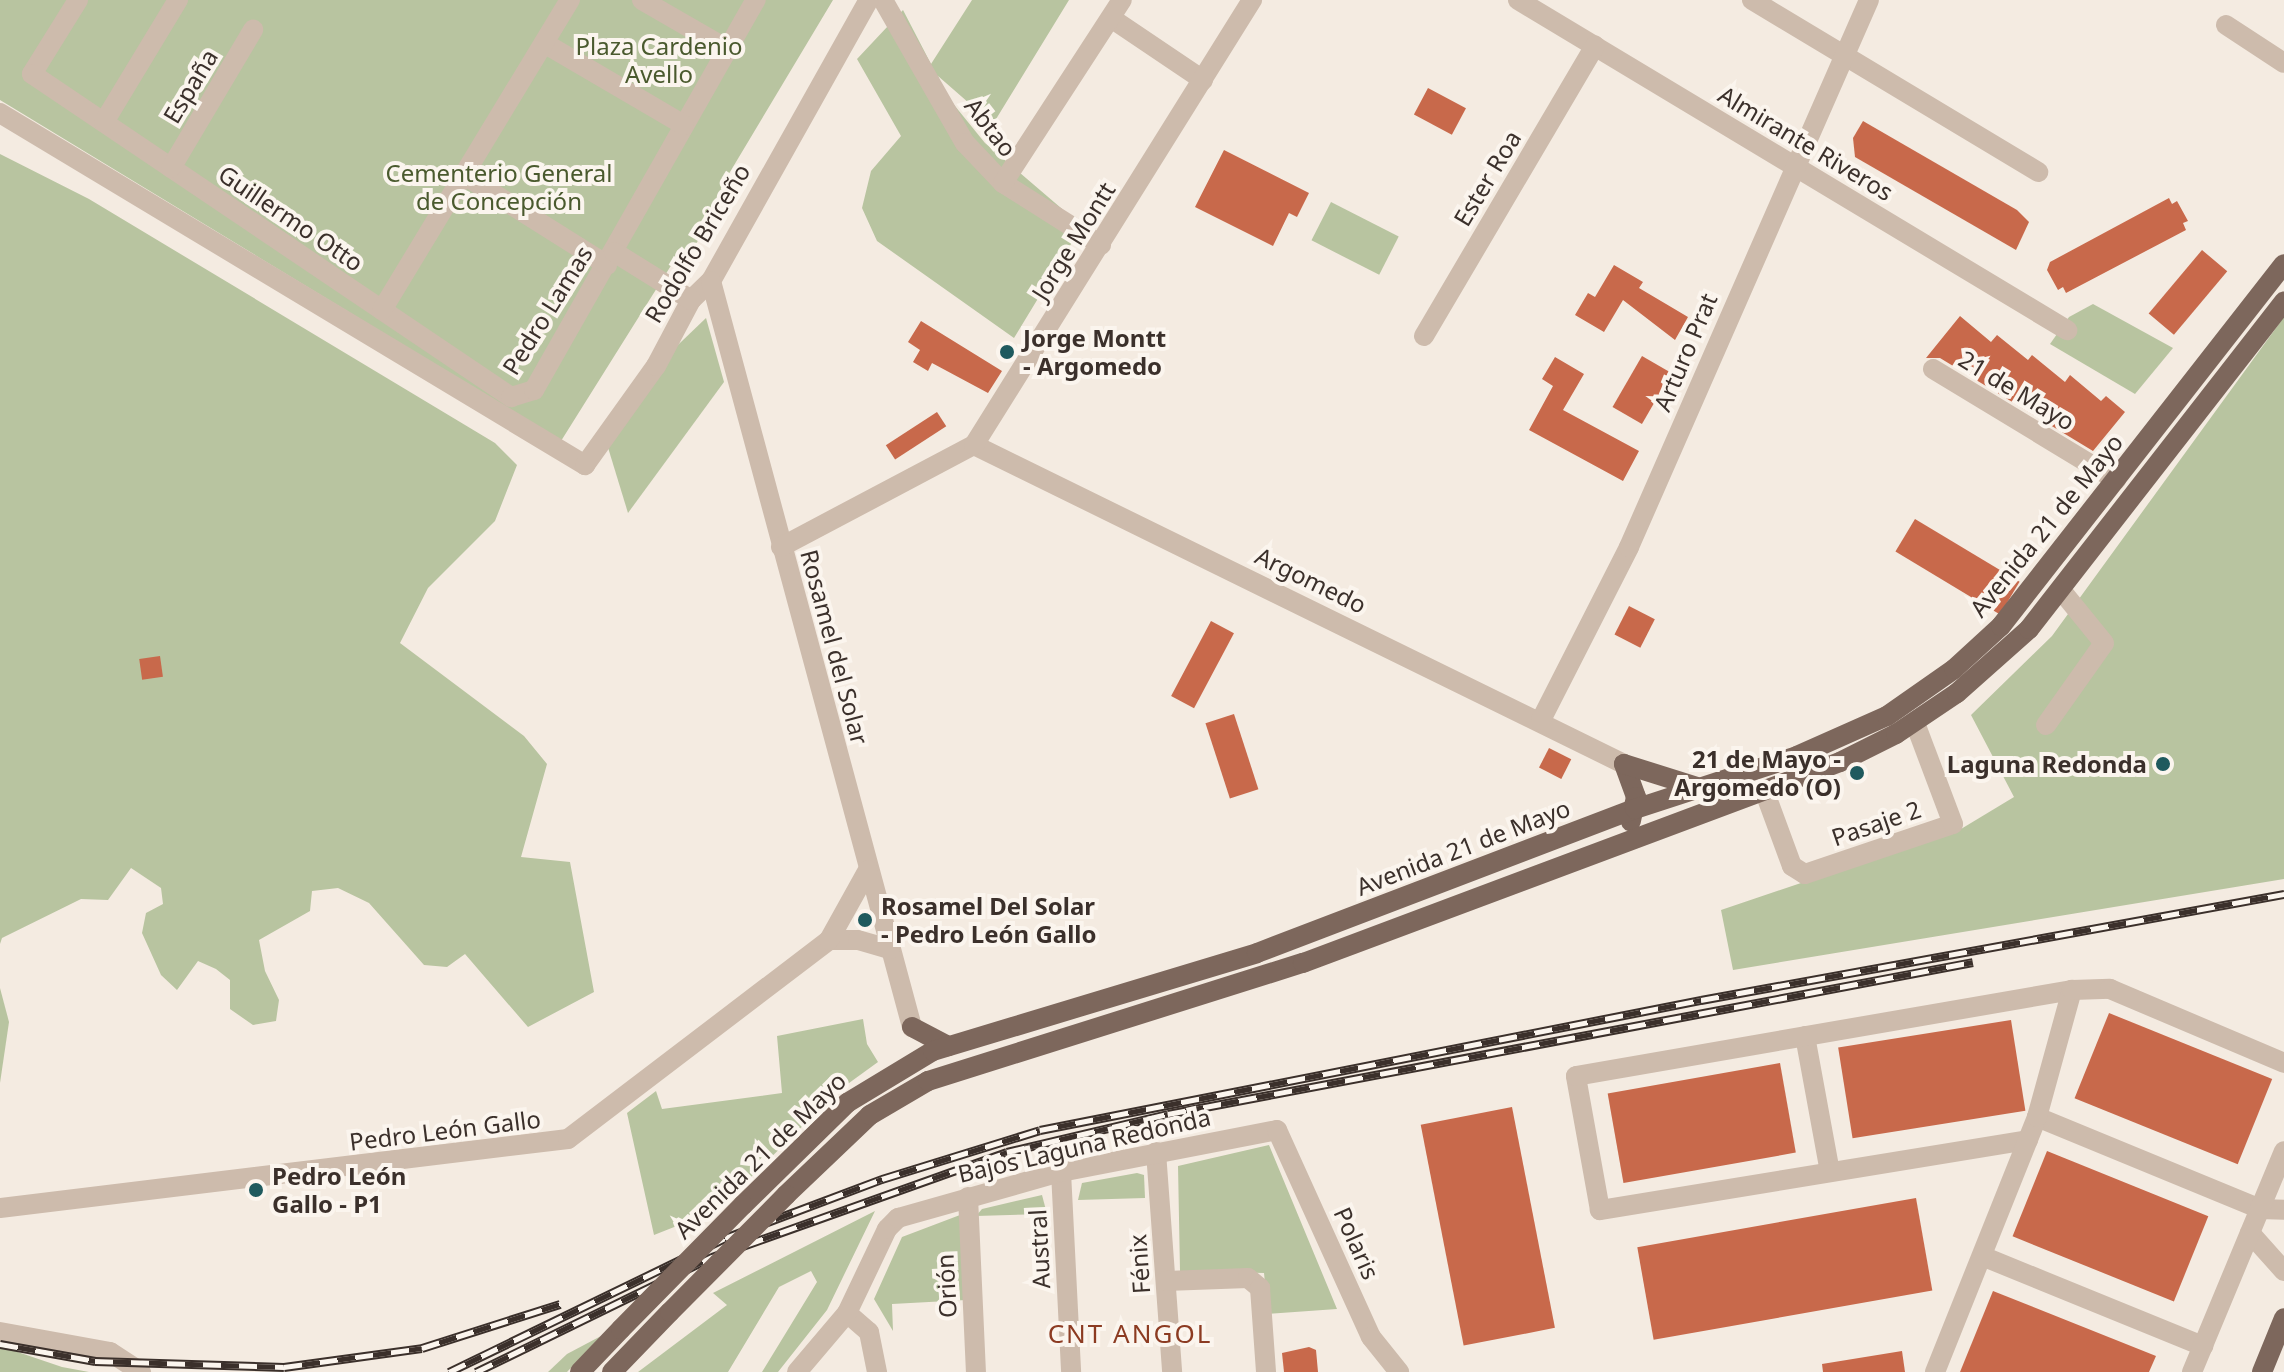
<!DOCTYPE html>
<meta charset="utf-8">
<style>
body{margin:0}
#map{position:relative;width:2284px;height:1372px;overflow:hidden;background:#f4ebe1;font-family:"Noto Sans",sans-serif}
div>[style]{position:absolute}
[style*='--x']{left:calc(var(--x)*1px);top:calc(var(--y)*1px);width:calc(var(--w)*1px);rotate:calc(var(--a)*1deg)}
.green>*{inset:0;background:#b8c4a0;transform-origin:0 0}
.building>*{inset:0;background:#c8694b;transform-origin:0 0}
.minor>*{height:20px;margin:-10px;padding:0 10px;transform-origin:10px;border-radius:10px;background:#cdbbac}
.major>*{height:20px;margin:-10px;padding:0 10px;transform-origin:10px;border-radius:10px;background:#7d675c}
.rail>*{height:9px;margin-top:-4.5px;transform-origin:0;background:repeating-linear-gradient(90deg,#fbf5ee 0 18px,#3b302b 0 36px);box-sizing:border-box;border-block:2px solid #3b302b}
.major-bridge>*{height:20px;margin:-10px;padding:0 10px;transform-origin:10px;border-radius:10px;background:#7d675c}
.dots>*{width:22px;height:22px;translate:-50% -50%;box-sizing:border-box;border:4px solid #fbf5ee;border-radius:50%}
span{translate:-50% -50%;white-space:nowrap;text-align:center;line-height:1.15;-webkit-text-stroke:8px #fbf5ee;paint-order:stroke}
.park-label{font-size:24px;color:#4a5a2e}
.street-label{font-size:24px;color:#3b302b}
.poi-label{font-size:24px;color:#3b302b;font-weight:700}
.left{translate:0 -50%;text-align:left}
.right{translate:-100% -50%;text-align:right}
.neighbourhood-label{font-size:26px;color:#8c3b22;letter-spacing:2px}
</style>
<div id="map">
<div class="green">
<i style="clip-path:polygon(0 0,833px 0,721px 187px,724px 197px,684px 264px,672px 264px,561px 441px,0 100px)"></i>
<i style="clip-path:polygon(972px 0,1069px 0,993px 124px,938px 76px,946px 95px,985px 143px,1082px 226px,1014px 338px,877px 241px,862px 208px,871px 171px,901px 136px,857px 59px,903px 10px,931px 64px)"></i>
<i style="clip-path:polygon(0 154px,89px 199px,495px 443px,517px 465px,495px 521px,428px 588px,400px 643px,524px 736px,547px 764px,521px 857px,570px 862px,594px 992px,528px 1027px,465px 954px,447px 967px,424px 965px,369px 903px,338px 888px,312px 891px,310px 911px,259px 940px,265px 971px,279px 1000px,276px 1021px,253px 1025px,230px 1009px,230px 980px,216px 969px,198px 961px,177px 990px,161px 975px,142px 933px,146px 913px,163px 904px,161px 888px,131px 868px,108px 900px,81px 899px,2px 938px,0 944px)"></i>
<i style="left:1331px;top:202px;width:76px;height:43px;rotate:27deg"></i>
<i style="clip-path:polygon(2093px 304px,2173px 348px,2135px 394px,2050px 344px,2069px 317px)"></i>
<i style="clip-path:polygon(2284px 317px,2284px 879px,1733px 970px,1721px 910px,1961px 829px,2014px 797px,1971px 715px,2052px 636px)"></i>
<i style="clip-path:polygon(706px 318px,724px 382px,628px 513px,606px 441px,656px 366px)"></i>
<i style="clip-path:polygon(0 988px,9px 1022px,0 1083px)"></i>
<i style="clip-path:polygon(863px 1019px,867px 1044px,878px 1062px,838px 1091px,732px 1196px,707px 1214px,654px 1235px,627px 1113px,656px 1091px,662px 1109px,782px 1093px,777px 1036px)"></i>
<i style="clip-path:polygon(1269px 1145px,1337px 1309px,1268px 1314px,1264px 1273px,1180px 1271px,1178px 1166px)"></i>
<i style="clip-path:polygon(1137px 1173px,1144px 1175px,1145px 1198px,1078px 1200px,1082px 1183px)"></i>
<i style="clip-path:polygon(1042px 1195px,1047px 1214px,976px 1216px,982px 1209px)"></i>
<i style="clip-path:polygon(875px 1211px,827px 1310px,778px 1372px,762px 1372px,817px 1282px,811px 1271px,779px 1287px,728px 1372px,638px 1372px,727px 1305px,713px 1293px)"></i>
<i style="clip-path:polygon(960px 1215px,966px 1300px,892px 1304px,893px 1331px,874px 1299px,902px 1237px)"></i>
<i style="clip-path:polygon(601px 1336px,567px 1372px,548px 1372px,567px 1354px)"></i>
<i style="clip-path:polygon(0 1346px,62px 1367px,89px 1372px,0 1372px)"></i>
</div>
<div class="building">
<i style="left:1428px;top:88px;width:43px;height:30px;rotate:28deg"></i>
<i style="clip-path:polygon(1863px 121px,2017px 210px,2029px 222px,2016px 250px,1855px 157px,1853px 138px)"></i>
<i style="clip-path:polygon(1224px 150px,1309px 193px,1297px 217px,1289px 213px,1273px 246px,1195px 207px)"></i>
<i style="clip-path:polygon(2169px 198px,2172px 204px,2177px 201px,2188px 221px,2183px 223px,2186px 230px,2066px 293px,2063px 287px,2058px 290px,2047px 270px,2050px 262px)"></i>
<i style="left:2202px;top:250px;width:33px;height:83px;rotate:40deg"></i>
<i style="clip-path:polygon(1614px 265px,1643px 282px,1639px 288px,1688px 317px,1675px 340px,1623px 300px,1604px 332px,1575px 315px,1588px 293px,1595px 297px)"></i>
<i style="clip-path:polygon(1960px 316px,1991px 342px,1997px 335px,2028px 360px,2032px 355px,2065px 382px,2070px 375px,2101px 401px,2106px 396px,2125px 412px,2093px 451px,1940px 358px,1926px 358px)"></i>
<i style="clip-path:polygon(921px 321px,1002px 371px,988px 393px,932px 363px,928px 371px,913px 362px,920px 350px,908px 342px)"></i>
<i style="left:1642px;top:356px;width:34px;height:59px;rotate:30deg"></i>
<i style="clip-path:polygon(1555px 357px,1584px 374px,1563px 410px,1639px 451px,1623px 481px,1529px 430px,1553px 386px,1542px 379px)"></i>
<i style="left:937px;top:412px;width:17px;height:61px;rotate:57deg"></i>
<i style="left:1915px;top:519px;width:122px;height:38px;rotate:31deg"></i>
<i style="left:1629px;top:606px;width:29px;height:32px;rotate:27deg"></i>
<i style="left:1211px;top:621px;width:26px;height:85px;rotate:28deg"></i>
<i style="left:160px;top:656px;width:21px;height:21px;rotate:82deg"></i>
<i style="left:1234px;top:714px;width:79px;height:30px;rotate:72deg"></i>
<i style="left:1549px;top:748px;width:25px;height:22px;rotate:27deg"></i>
<i style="left:2109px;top:1013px;width:176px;height:92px;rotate:22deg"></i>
<i style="left:2011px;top:1020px;width:92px;height:175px;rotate:81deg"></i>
<i style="left:1780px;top:1063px;width:91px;height:175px;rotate:80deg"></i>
<i style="left:1512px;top:1107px;width:225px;height:93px;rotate:79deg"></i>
<i style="left:2047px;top:1151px;width:174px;height:92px;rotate:22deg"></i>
<i style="left:1916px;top:1198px;width:94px;height:283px;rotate:80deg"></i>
<i style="clip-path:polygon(1993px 1291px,2156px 1356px,2149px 1372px,1960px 1372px)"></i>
<i style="clip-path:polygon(1309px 1347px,1316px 1350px,1318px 1372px,1284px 1372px,1282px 1353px)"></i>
<i style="clip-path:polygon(1902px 1351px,1905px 1372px,1823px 1372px,1822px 1364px)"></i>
</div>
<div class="minor">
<i style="--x:78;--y:0;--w:87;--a:121.9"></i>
<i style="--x:32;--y:74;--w:578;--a:33.99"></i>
<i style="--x:511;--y:397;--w:24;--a:-17"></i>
<i style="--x:534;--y:390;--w:449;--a:-60.4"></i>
<i style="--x:642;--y:0;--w:98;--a:30"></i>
<i style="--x:883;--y:0;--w:165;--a:60.2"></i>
<i style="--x:965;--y:143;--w:55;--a:46.5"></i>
<i style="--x:1003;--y:183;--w:116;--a:32.3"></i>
<i style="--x:1518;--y:0;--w:641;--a:31.01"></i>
<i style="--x:1752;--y:0;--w:334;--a:31"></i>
<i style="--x:1111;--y:18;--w:111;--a:34"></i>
<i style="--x:2226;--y:25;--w:69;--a:33.2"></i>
<i style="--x:544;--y:43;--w:162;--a:30.4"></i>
<i style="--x:0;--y:113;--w:683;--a:31.04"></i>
<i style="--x:585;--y:465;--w:122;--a:-54.4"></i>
<i style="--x:656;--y:366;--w:75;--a:-62.1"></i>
<i style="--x:691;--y:300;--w:28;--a:-44"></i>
<i style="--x:711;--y:281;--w:322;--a:-60.7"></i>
<i style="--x:104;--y:122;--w:143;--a:-58.8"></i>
<i style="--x:171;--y:168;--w:161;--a:-59.3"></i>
<i style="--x:464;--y:175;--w:169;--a:32.2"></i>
<i style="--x:1003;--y:183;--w:218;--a:-57"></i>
<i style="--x:614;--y:252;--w:91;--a:31.9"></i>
<i style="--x:711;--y:281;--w:773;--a:74.92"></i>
<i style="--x:382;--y:310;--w:363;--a:-58.8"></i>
<i style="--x:1424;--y:336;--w:337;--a:-59.5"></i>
<i style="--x:1933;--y:369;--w:214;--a:31.2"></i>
<i style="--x:974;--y:445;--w:724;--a:26.14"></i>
<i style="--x:781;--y:547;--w:218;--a:-27.9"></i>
<i style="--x:974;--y:445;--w:525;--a:-58.01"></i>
<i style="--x:1541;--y:720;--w:194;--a:-63"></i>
<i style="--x:1629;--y:547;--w:597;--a:-66.31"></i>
<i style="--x:2046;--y:725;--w:100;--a:-54.7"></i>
<i style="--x:2104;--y:643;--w:68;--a:-129.1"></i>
<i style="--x:1764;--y:790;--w:81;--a:69.8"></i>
<i style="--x:1792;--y:866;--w:15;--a:32"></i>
<i style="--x:1805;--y:874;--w:156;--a:-18.7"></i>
<i style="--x:1953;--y:824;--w:108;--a:-110.6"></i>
<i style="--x:829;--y:940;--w:29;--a:0"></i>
<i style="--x:858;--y:940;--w:33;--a:16"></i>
<i style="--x:1805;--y:1036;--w:138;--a:79.6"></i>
<i style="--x:2037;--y:1117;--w:241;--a:22.4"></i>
<i style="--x:2260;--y:1209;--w:24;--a:2"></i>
<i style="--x:2028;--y:1140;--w:434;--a:170.7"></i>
<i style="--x:1600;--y:1210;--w:136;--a:-100.2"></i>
<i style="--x:1576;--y:1076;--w:503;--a:-9.84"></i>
<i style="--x:1156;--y:1152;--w:221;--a:85.8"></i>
<i style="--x:1061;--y:1172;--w:200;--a:87.1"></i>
<i style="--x:968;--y:1197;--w:175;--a:87.4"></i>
<i style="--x:0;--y:1208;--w:572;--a:-6.93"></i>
<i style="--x:568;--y:1139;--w:328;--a:-37.3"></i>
<i style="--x:829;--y:940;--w:80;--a:-60.9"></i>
<i style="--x:2250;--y:1233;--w:51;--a:48.2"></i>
<i style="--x:1982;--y:1256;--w:239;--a:22.2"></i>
<i style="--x:1166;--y:1281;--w:82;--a:-2.1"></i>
<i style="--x:1248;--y:1278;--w:16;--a:40"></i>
<i style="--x:1260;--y:1288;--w:84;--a:85.9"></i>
<i style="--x:847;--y:1313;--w:29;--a:41"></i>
<i style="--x:869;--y:1332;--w:41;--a:78.7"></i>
<i style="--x:0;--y:1332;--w:112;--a:10.3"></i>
<i style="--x:110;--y:1352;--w:37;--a:33"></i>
<i style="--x:797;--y:1372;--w:77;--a:-49.7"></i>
<i style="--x:847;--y:1313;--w:93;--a:-64.5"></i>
<i style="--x:887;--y:1229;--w:16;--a:-45"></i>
<i style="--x:898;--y:1218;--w:169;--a:-15.8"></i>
<i style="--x:1061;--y:1172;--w:220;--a:-11"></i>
<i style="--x:1277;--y:1130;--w:227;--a:65.6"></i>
<i style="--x:1371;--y:1337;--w:45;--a:51.3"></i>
<i style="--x:1935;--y:1372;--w:275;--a:-68.2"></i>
<i style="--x:2037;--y:1117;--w:132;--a:-74.6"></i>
<i style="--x:2072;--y:990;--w:38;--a:-2"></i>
<i style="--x:2110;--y:989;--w:189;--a:23"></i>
<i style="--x:2192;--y:1372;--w:239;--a:-67.4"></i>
</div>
<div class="major">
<i style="--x:1624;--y:764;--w:35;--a:70"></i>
<i style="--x:1636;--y:797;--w:25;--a:102"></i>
<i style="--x:1624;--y:764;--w:80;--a:17.5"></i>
<i style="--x:912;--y:1027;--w:41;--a:27.8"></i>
<i style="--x:786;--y:1195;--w:116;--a:-43.6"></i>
<i style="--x:870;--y:1115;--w:67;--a:-30.4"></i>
<i style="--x:928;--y:1081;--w:393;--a:-17.5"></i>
<i style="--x:1303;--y:963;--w:573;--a:-20.52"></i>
<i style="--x:1840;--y:762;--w:63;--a:-26.6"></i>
<i style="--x:1896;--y:734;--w:73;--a:-33.9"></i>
<i style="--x:1957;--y:693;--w:96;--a:-41.6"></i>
<i style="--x:2029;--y:629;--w:415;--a:-52.1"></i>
<i style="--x:743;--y:1205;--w:146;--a:-44.4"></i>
<i style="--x:847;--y:1103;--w:100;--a:-31.2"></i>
<i style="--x:933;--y:1051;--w:338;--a:-16.8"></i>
<i style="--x:1257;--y:953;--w:404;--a:-20.9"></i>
<i style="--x:1635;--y:809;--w:170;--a:-18.1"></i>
<i style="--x:1797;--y:756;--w:98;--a:-24"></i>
<i style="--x:1887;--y:716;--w:82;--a:-35"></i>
<i style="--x:1954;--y:669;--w:64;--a:-42.5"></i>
<i style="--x:2001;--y:626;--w:459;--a:-52"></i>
<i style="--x:580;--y:1372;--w:59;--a:-46.4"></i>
<i style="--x:612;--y:1372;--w:83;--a:-46"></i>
<i style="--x:2262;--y:1372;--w:58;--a:-67.8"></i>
</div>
<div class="rail">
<i style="--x:0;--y:1344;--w:97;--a:10.1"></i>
<i style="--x:95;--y:1361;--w:189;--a:1.8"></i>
<i style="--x:284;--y:1367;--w:139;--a:-7.8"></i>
<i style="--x:422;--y:1348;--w:145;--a:-17.7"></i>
<i style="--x:449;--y:1372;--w:307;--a:-25.9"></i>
<i style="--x:725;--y:1238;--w:168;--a:-20.6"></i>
<i style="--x:882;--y:1179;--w:165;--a:-17.2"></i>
<i style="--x:1040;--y:1130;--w:674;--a:-11.13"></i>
<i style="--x:1701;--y:1000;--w:593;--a:-10.3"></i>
<i style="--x:476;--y:1372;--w:263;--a:-26"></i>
<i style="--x:712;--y:1257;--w:313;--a:-19.6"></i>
<i style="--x:1007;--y:1152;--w:165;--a:-13.3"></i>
<i style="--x:1168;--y:1114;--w:819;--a:-10.69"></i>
</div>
<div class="major-bridge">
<i style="--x:670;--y:1312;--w:165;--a:-45.2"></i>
<i style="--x:621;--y:1329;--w:174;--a:-45.5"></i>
</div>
<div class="dots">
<i style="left:1007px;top:352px;background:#1f5a5e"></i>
<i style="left:2163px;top:764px;background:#1f5a5e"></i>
<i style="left:1857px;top:773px;background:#1f5a5e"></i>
<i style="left:865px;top:920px;background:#1f5a5e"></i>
<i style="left:256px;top:1190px;background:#1f5a5e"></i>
</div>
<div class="park-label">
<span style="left:659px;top:60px">Plaza Cardenio<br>Avello</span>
<span style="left:499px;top:187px">Cementerio General<br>de Concepción</span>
</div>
<div class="street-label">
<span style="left:190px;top:86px;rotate:-59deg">España</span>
<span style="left:991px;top:127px;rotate:52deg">Abtao</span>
<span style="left:1806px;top:143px;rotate:31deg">Almirante Riveros</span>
<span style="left:1487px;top:178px;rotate:-59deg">Ester Roa</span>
<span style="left:291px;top:218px;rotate:34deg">Guillermo Otto</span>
<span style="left:1073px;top:241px;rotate:-58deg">Jorge Montt</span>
<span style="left:697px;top:243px;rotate:-59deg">Rodolfo Briceño</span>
<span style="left:547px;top:310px;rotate:-58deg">Pedro Lamas</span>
<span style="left:1685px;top:352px;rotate:-67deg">Arturo Prat</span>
<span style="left:2017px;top:390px;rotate:31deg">21 de Mayo</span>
<span style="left:2046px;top:525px;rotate:-51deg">Avenida 21 de Mayo</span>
<span style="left:1311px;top:580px;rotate:26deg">Argomedo</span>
<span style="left:835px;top:647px;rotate:75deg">Rosamel del Solar</span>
<span style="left:1876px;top:823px;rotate:-19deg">Pasaje 2</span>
<span style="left:1463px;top:847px;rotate:-21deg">Avenida 21 de Mayo</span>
<span style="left:445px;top:1130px;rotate:-7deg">Pedro León Gallo</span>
<span style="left:1084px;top:1145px;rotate:-13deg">Bajos Laguna Redonda</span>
<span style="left:760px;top:1155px;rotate:-44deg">Avenida 21 de Mayo</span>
<span style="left:1357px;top:1243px;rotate:66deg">Polaris</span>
<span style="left:1039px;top:1249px;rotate:-93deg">Austral</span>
<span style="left:1139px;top:1264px;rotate:-94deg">Fénix</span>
<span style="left:946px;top:1286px;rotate:-93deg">Orión</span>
</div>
<div class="poi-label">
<span class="left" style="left:1023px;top:352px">Jorge Montt<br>- Argomedo</span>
<span class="right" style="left:1841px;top:773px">21 de Mayo -<br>Argomedo (O)</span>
<span class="right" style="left:2147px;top:764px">Laguna Redonda</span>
<span class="left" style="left:881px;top:920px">Rosamel Del Solar<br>- Pedro León Gallo</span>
<span class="left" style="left:272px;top:1190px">Pedro León<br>Gallo - P1</span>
</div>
<div class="neighbourhood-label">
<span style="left:1130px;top:1334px">CNT ANGOL</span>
</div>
</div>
